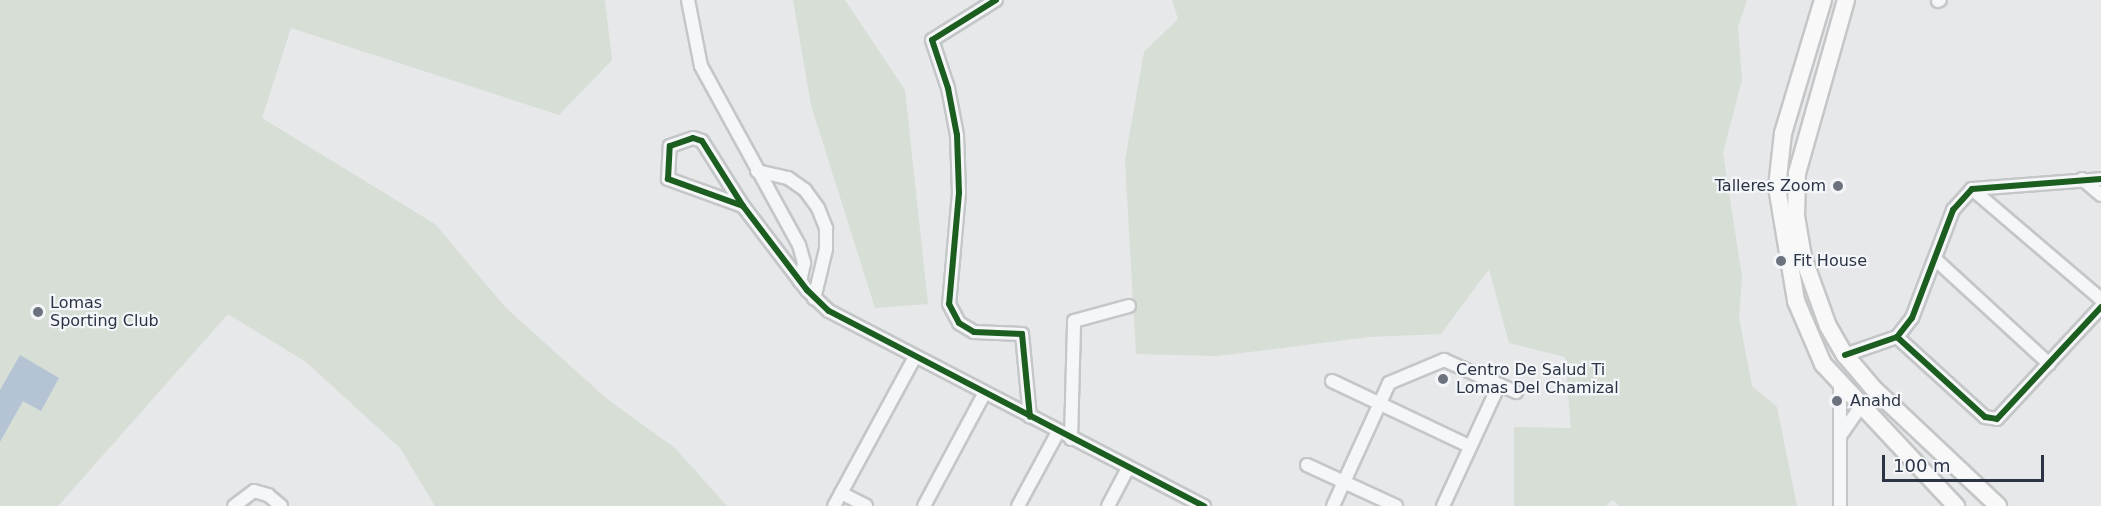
<!DOCTYPE html>
<style>
body{margin:0}
#map{position:relative;width:2101px;height:506px;overflow:hidden;background:#e6e8ea;font-family:"DejaVu Sans",sans-serif}
div>[style]{position:absolute}
[style*='--x']{left:calc(var(--x)*1px);top:calc(var(--y)*1px);width:calc(var(--w)*1px);rotate:calc(var(--a)*1deg)}
.green>*{inset:0;background:#d6ded6}
.water>*{inset:0;background:#b4c4d5}
.roads{filter:drop-shadow(2px 0 #c4c6c8) drop-shadow(-2px 0 #c4c6c8) drop-shadow(0 2px #c4c6c8) drop-shadow(0 -2px #c4c6c8)}
.minor>*{height:12px;margin:-6px;padding:0 6px;transform-origin:6px;border-radius:6px;background:#f5f6f7}
.secondary>*{height:16px;margin:-8px;padding:0 8px;transform-origin:8px;border-radius:8px;background:#f8f8f8}
.cycleway>*{height:6px;margin:-3px;padding:0 3px;transform-origin:3px;border-radius:3px;background:#1b5e20}
.dots>*{width:16px;height:16px;translate:-50% -50%;box-sizing:border-box;border:3px solid #f4f6f9;border-radius:50%}
span{translate:-50% -50%;white-space:nowrap;text-align:center;line-height:1.15;-webkit-text-stroke:4.5px #f4f6f9;paint-order:stroke}
.poi-label{font-size:16px;color:#2b3445}
.right{translate:-100% -50%;text-align:right}
.left{translate:0 -50%;text-align:left}
.scale{position:absolute;left:1882px;top:455px;width:162px;height:27px;box-sizing:border-box;border:3px solid #2b3445;border-top:0;padding-left:8px;font-size:18px;line-height:21px;white-space:nowrap;color:#2b3445;-webkit-text-stroke:4px #f4f6f9;paint-order:stroke}
</style>
<div id="map">
<div class="green">
<i style="clip-path:polygon(0 0,605px 0,612px 60px,559px 115px,291px 28px,262px 118px,435px 224px,506px 308px,607px 399px,675px 448px,727px 506px,435px 506px,400px 448px,306px 362px,228px 314px,58px 506px,0 506px)"></i>
<i style="clip-path:polygon(793px 0,845px 0,905px 90px,928px 304px,875px 308px,811px 105px)"></i>
<i style="clip-path:polygon(1172px 0,1747px 0,1738px 27px,1742px 80px,1723px 153px,1742px 277px,1739px 318px,1752px 386px,1777px 407px,1797px 506px,1620px 506px,1612px 500px,1606px 506px,1514px 506px,1514px 427px,1571px 428px,1565px 357px,1509px 343px,1489px 269px,1441px 334px,1369px 337px,1217px 356px,1136px 354px,1125px 160px,1144px 52px,1178px 19px)"></i>
</div>
<div class="water">
<i style="clip-path:polygon(20px 355px,59px 378px,41px 411px,23px 401px,0 442px,0 390px)"></i>
</div>
<div class="roads">
<div class="minor">
<i style="--x:688;--y:0;--w:67;--a:78.9"></i>
<i style="--x:701;--y:66;--w:204;--a:61.3"></i>
<i style="--x:799;--y:245;--w:19;--a:74"></i>
<i style="--x:804;--y:263;--w:19;--a:102"></i>
<i style="--x:996;--y:0;--w:75;--a:148"></i>
<i style="--x:932;--y:40;--w:51;--a:71.6"></i>
<i style="--x:948;--y:88;--w:48;--a:79.2"></i>
<i style="--x:957;--y:135;--w:58;--a:88"></i>
<i style="--x:959;--y:193;--w:111;--a:95.1"></i>
<i style="--x:949;--y:304;--w:21;--a:62"></i>
<i style="--x:959;--y:323;--w:17;--a:31"></i>
<i style="--x:974;--y:332;--w:48;--a:2.4"></i>
<i style="--x:1022;--y:334;--w:83;--a:84.5"></i>
<i style="--x:1938;--y:1;--w:2;--a:-27"></i>
<i style="--x:757;--y:171;--w:32;--a:13"></i>
<i style="--x:788;--y:178;--w:21;--a:35"></i>
<i style="--x:805;--y:190;--w:22;--a:54"></i>
<i style="--x:818;--y:208;--w:22;--a:68"></i>
<i style="--x:826;--y:228;--w:21;--a:90"></i>
<i style="--x:826;--y:249;--w:51;--a:103.5"></i>
<i style="--x:2082;--y:179;--w:25;--a:40"></i>
<i style="--x:1972;--y:189;--w:170;--a:40.5"></i>
<i style="--x:743;--y:206;--w:80;--a:-160.2"></i>
<i style="--x:668;--y:179;--w:33;--a:-87"></i>
<i style="--x:670;--y:146;--w:24;--a:-19"></i>
<i style="--x:693;--y:138;--w:9;--a:18"></i>
<i style="--x:702;--y:141;--w:77;--a:57.8"></i>
<i style="--x:743;--y:206;--w:106;--a:52.7"></i>
<i style="--x:807;--y:290;--w:30;--a:44"></i>
<i style="--x:829;--y:311;--w:423;--a:27.5"></i>
<i style="--x:1935;--y:259;--w:155;--a:42.6"></i>
<i style="--x:1897;--y:337;--w:119;--a:42.3"></i>
<i style="--x:1985;--y:417;--w:12;--a:9"></i>
<i style="--x:1997;--y:419;--w:153;--a:-47.1"></i>
<i style="--x:1845;--y:355;--w:55;--a:-19.1"></i>
<i style="--x:1897;--y:337;--w:24;--a:-52"></i>
<i style="--x:1912;--y:318;--w:116;--a:-69.2"></i>
<i style="--x:1953;--y:210;--w:28;--a:-48"></i>
<i style="--x:1972;--y:189;--w:129;--a:-4.4"></i>
<i style="--x:1332;--y:381;--w:152;--a:25.4"></i>
<i style="--x:1840;--y:436;--w:35;--a:-55"></i>
<i style="--x:1071;--y:439;--w:118;--a:-88.5"></i>
<i style="--x:1074;--y:321;--w:57;--a:-15.3"></i>
<i style="--x:1307;--y:465;--w:98;--a:24.7"></i>
<i style="--x:841;--y:493;--w:28;--a:27"></i>
<i style="--x:234;--y:506;--w:25;--a:-37"></i>
<i style="--x:254;--y:491;--w:15;--a:16"></i>
<i style="--x:268;--y:495;--w:17;--a:40"></i>
<i style="--x:834;--y:506;--w:170;--a:-61.5"></i>
<i style="--x:924;--y:506;--w:127;--a:-61.8"></i>
<i style="--x:1018;--y:506;--w:84;--a:-61.6"></i>
<i style="--x:1108;--y:506;--w:43;--a:-62.2"></i>
<i style="--x:1333;--y:506;--w:135;--a:-65.5"></i>
<i style="--x:1389;--y:383;--w:60;--a:-22.7"></i>
<i style="--x:1444;--y:360;--w:79;--a:24"></i>
<i style="--x:1443;--y:506;--w:133;--a:-65.2"></i>
<i style="--x:1840;--y:506;--w:122;--a:-90"></i>
</div>
<div class="secondary">
<i style="--x:1823;--y:0;--w:139;--a:106.7"></i>
<i style="--x:1783;--y:133;--w:54;--a:96.3"></i>
<i style="--x:1777;--y:187;--w:116;--a:80.5"></i>
<i style="--x:1796;--y:301;--w:69;--a:66.8"></i>
<i style="--x:1823;--y:364;--w:195;--a:46.9"></i>
<i style="--x:1846;--y:0;--w:180;--a:105.8"></i>
<i style="--x:1797;--y:173;--w:43;--a:91.3"></i>
<i style="--x:1796;--y:216;--w:42;--a:80.3"></i>
<i style="--x:1803;--y:257;--w:73;--a:70.1"></i>
<i style="--x:1828;--y:326;--w:34;--a:60"></i>
<i style="--x:1845;--y:355;--w:43;--a:49.7"></i>
<i style="--x:1873;--y:388;--w:172;--a:43.3"></i>
</div>
</div>
<div class="cycleway">
<i style="--x:996;--y:0;--w:75;--a:148"></i>
<i style="--x:932;--y:40;--w:51;--a:71.6"></i>
<i style="--x:948;--y:88;--w:48;--a:79.2"></i>
<i style="--x:957;--y:135;--w:58;--a:88"></i>
<i style="--x:959;--y:193;--w:111;--a:95.1"></i>
<i style="--x:949;--y:304;--w:21;--a:62"></i>
<i style="--x:959;--y:323;--w:17;--a:31"></i>
<i style="--x:974;--y:332;--w:48;--a:2.4"></i>
<i style="--x:1022;--y:334;--w:83;--a:84.5"></i>
<i style="--x:743;--y:206;--w:80;--a:-160.2"></i>
<i style="--x:668;--y:179;--w:33;--a:-87"></i>
<i style="--x:670;--y:146;--w:24;--a:-19"></i>
<i style="--x:693;--y:138;--w:9;--a:18"></i>
<i style="--x:702;--y:141;--w:77;--a:57.8"></i>
<i style="--x:743;--y:206;--w:106;--a:52.7"></i>
<i style="--x:807;--y:290;--w:30;--a:44"></i>
<i style="--x:829;--y:311;--w:423;--a:27.5"></i>
<i style="--x:1897;--y:337;--w:119;--a:42.3"></i>
<i style="--x:1985;--y:417;--w:12;--a:9"></i>
<i style="--x:1997;--y:419;--w:153;--a:-47.1"></i>
<i style="--x:1845;--y:355;--w:55;--a:-19.1"></i>
<i style="--x:1897;--y:337;--w:24;--a:-52"></i>
<i style="--x:1912;--y:318;--w:116;--a:-69.2"></i>
<i style="--x:1953;--y:210;--w:28;--a:-48"></i>
<i style="--x:1972;--y:189;--w:129;--a:-4.4"></i>
</div>
<div class="dots">
<i style="left:1838px;top:186px;background:#6c737f"></i>
<i style="left:1781px;top:261px;background:#6c737f"></i>
<i style="left:38px;top:312px;background:#6c737f"></i>
<i style="left:1443px;top:379px;background:#6c737f"></i>
<i style="left:1837px;top:401px;background:#6c737f"></i>
</div>
<div class="poi-label">
<span class="right" style="left:1826px;top:186px">Talleres Zoom</span>
<span class="left" style="left:1793px;top:261px">Fit House</span>
<span class="left" style="left:50px;top:312px">Lomas<br>Sporting Club</span>
<span class="left" style="left:1456px;top:379px">Centro De Salud Ti<br>Lomas Del Chamizal</span>
<span class="left" style="left:1850px;top:401px">Anahd</span>
</div>
<div class="scale">100 m</div>
</div>
